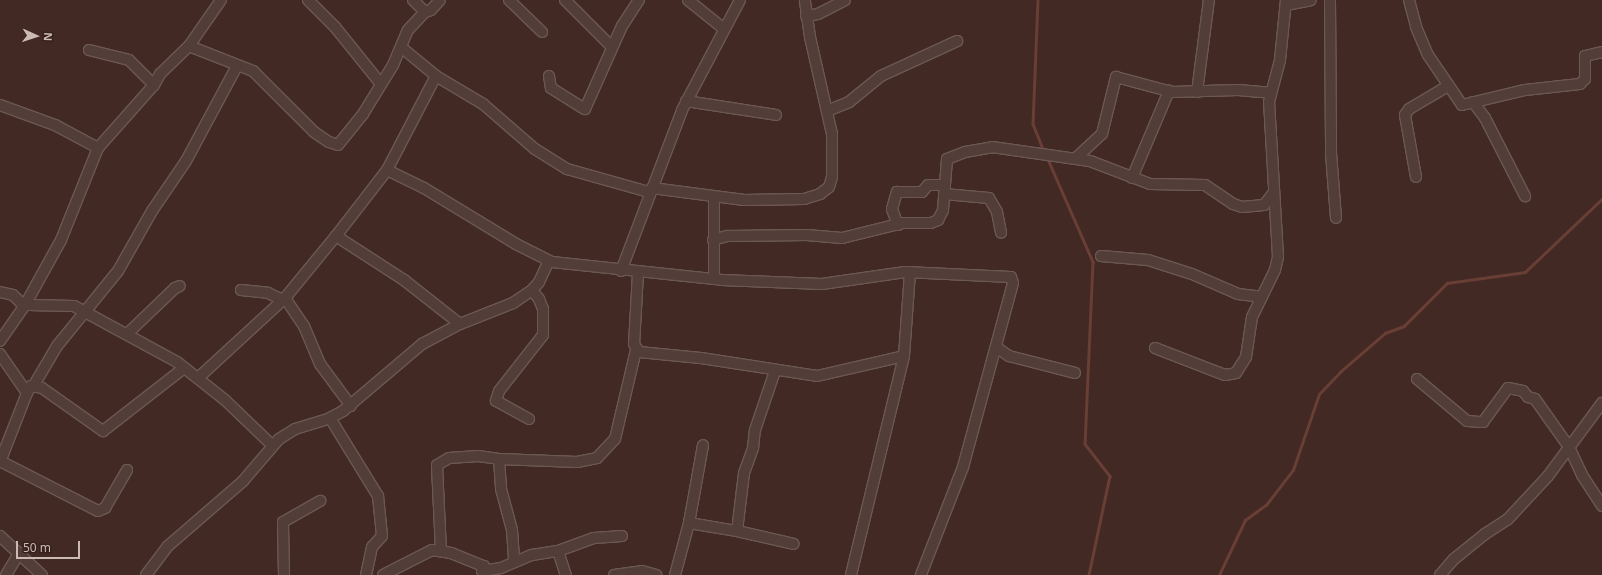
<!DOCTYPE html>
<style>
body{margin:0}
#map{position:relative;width:1602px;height:575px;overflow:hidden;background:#422924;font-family:"Noto Sans",sans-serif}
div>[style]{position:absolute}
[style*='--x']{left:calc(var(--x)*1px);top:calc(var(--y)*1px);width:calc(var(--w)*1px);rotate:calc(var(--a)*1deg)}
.stream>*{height:2.5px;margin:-1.25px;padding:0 1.25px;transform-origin:1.25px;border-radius:1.25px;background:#683e35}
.roads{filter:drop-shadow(1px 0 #6c5853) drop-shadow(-1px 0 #6c5853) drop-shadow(0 1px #6c5853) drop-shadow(0 -1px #6c5853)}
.street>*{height:10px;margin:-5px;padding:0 5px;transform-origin:5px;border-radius:5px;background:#523d39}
span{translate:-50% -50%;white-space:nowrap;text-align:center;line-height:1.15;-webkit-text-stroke:3px #37221d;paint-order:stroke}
.north{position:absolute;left:16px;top:16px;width:40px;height:40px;-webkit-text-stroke:3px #37221d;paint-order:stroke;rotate:93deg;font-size:11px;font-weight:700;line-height:16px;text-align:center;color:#ccbab5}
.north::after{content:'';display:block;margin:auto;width:14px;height:18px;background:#ccbab5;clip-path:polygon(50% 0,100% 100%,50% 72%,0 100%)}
.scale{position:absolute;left:16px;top:541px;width:64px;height:18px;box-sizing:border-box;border:2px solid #ccbab5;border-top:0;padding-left:5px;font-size:12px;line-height:14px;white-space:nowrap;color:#ccbab5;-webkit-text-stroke:3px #37221d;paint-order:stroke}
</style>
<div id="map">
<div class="stream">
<i style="--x:1038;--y:0;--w:124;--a:92.3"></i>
<i style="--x:1033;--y:124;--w:29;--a:68"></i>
<i style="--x:1047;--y:157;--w:115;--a:66.3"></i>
<i style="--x:1093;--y:262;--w:182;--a:92.5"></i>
<i style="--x:1085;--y:444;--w:41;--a:52"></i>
<i style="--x:1110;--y:476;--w:101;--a:102"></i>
<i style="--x:1219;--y:575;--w:61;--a:-64.7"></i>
<i style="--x:1245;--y:520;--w:26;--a:-36"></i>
<i style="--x:1266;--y:505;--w:44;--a:-52.4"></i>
<i style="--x:1293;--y:470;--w:80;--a:-71.1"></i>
<i style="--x:1319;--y:394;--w:30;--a:-46"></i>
<i style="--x:1340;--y:372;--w:60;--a:-40.9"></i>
<i style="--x:1385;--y:333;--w:20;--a:-20"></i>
<i style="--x:1404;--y:326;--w:61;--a:-45"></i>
<i style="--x:1447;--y:283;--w:79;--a:-8"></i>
<i style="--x:1525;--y:272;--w:106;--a:-43.5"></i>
</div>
<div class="roads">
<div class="street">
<i style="--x:308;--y:0;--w:38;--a:45"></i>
<i style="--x:335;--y:27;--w:73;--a:51.1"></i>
<i style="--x:413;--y:0;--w:17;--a:45"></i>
<i style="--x:425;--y:12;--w:6;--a:-18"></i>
<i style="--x:431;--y:10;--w:13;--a:-48"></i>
<i style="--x:509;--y:0;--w:46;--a:44.1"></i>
<i style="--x:565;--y:0;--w:66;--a:45"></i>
<i style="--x:688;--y:0;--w:46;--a:38.9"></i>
<i style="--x:1330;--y:0;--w:153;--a:89.6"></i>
<i style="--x:1331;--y:153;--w:65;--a:85.6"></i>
<i style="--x:1409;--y:0;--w:28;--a:75"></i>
<i style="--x:1416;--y:27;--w:30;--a:67"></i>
<i style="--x:1428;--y:55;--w:60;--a:55.8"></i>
<i style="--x:1462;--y:105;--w:65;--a:-13.4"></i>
<i style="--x:1525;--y:90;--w:55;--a:-6.2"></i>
<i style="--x:1580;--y:84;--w:7;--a:-45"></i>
<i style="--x:1585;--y:79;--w:23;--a:-90"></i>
<i style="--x:1585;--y:56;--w:17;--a:-13"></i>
<i style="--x:1286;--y:5;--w:25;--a:-11"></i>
<i style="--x:806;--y:16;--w:12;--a:-9"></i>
<i style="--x:818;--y:14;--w:30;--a:-27"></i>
<i style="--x:189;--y:46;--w:69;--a:21.3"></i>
<i style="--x:253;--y:71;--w:86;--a:45"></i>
<i style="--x:314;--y:132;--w:18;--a:34"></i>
<i style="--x:329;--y:142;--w:9;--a:18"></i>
<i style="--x:338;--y:145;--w:40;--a:-51"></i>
<i style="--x:363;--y:114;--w:57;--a:-58.5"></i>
<i style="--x:393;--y:65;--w:38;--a:-67"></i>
<i style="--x:408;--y:30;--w:25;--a:-47"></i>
<i style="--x:401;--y:47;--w:45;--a:39.6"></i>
<i style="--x:436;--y:76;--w:55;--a:30.8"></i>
<i style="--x:483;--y:104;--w:69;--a:40.9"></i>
<i style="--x:535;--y:149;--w:38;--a:32"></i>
<i style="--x:567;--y:169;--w:85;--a:15.7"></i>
<i style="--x:89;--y:50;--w:41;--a:14"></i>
<i style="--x:129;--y:60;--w:35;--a:45"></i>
<i style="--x:549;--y:76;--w:12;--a:81"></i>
<i style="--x:551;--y:88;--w:40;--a:32"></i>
<i style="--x:585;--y:109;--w:91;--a:-66"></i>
<i style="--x:622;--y:26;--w:31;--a:-57"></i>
<i style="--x:1197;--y:92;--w:93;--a:-82.6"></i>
<i style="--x:686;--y:101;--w:91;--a:8.8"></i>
<i style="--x:1473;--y:102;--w:20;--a:53"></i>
<i style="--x:1485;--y:118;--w:88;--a:62.9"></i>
<i style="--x:0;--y:105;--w:59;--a:20"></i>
<i style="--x:55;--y:125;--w:49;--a:28.1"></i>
<i style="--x:827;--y:111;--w:24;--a:-22"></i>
<i style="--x:849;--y:102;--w:41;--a:-39.1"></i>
<i style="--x:881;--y:76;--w:84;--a:-24.7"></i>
<i style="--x:1076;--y:158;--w:35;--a:-43"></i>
<i style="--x:1102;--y:134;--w:59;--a:-76.2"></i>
<i style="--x:1116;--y:77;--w:58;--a:15"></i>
<i style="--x:1172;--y:92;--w:66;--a:-1.7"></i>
<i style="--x:1238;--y:90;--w:32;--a:5"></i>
<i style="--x:387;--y:170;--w:41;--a:25.9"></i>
<i style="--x:424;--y:188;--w:108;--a:31.3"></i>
<i style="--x:516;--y:244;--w:40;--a:26.6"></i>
<i style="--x:552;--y:262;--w:171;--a:6"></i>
<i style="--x:722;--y:280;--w:100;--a:2.3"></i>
<i style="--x:822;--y:284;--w:84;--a:-8.2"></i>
<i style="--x:905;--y:272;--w:106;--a:2.7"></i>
<i style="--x:1011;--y:277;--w:6;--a:72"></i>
<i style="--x:1013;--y:283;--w:191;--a:105.2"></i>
<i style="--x:963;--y:467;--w:116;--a:111.3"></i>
<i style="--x:1416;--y:177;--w:63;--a:-100.1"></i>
<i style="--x:1405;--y:115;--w:7;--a:-56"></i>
<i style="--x:1409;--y:109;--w:45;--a:-30.5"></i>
<i style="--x:1132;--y:178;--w:95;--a:-67"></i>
<i style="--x:652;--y:188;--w:93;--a:7.4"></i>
<i style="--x:744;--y:200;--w:60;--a:-1"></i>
<i style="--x:804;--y:199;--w:17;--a:-17"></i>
<i style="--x:820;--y:194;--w:11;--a:-38"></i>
<i style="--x:829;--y:187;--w:10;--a:-73"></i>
<i style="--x:832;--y:177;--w:43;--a:-90"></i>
<i style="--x:832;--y:134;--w:99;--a:-102.8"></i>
<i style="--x:810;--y:37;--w:37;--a:-98"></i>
<i style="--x:944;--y:194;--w:45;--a:5.1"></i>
<i style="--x:989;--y:198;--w:16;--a:60"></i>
<i style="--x:997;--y:212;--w:21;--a:79"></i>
<i style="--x:714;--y:198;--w:81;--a:90"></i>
<i style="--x:898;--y:225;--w:17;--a:-111"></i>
<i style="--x:892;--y:209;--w:18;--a:-74"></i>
<i style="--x:897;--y:192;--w:25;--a:0"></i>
<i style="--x:922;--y:192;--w:9;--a:-49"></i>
<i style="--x:928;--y:185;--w:17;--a:0"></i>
<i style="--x:336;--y:236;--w:81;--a:32.9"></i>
<i style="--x:404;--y:280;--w:71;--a:38.2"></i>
<i style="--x:713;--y:240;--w:15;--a:-16"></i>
<i style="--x:727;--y:236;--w:80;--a:-0.7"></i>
<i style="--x:807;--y:235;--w:35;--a:5"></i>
<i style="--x:842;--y:238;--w:63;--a:-13.8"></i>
<i style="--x:903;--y:223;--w:28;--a:0"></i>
<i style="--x:931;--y:223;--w:8;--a:-23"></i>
<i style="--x:938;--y:220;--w:11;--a:-63"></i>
<i style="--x:943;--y:210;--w:51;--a:-85.5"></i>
<i style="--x:947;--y:159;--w:19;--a:-21"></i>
<i style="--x:965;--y:152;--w:27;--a:-10"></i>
<i style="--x:992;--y:147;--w:99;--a:8.1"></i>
<i style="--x:1090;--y:161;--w:64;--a:21"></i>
<i style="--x:1150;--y:184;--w:55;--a:1"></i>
<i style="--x:1205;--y:185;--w:34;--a:34"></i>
<i style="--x:1233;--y:204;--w:9;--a:18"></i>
<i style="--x:1242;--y:207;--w:22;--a:-5"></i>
<i style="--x:1264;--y:205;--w:16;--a:-52"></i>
<i style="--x:1101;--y:256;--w:47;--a:4.9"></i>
<i style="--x:1148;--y:260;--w:46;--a:17.7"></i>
<i style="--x:1192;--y:274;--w:50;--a:23.5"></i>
<i style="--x:1238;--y:294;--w:23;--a:7"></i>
<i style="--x:621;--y:271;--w:172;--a:-69.2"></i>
<i style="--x:682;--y:110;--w:124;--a:-62.2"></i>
<i style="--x:638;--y:273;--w:71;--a:93.2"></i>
<i style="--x:634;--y:344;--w:9;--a:58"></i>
<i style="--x:639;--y:352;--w:62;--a:5.5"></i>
<i style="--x:701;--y:358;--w:117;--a:8.8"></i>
<i style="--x:817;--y:376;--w:89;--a:-12.9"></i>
<i style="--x:241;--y:290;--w:27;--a:6"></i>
<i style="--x:268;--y:293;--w:17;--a:25"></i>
<i style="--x:0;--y:292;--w:13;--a:13"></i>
<i style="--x:13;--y:295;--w:11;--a:45"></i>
<i style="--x:21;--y:303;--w:8;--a:14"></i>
<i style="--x:29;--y:305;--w:45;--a:1.3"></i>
<i style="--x:74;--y:306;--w:117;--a:28.5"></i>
<i style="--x:177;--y:362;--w:61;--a:38.4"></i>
<i style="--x:225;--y:400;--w:65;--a:43.8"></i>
<i style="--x:285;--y:298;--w:34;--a:56"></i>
<i style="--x:304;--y:326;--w:41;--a:67.2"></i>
<i style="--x:320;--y:364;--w:52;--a:53.6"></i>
<i style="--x:127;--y:334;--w:66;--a:-43.8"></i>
<i style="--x:175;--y:288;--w:5;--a:-22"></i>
<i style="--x:0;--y:341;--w:44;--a:-55.2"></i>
<i style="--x:25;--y:305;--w:74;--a:-61"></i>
<i style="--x:61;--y:240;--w:99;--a:-68.1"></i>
<i style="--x:98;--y:148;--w:84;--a:-48.4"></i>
<i style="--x:154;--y:85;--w:13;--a:-61"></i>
<i style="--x:160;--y:74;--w:40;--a:-44"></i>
<i style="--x:189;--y:46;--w:56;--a:-55.2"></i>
<i style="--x:996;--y:347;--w:16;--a:35"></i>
<i style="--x:1009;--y:356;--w:68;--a:14.4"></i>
<i style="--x:1155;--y:348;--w:75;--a:21.1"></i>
<i style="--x:1225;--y:375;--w:11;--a:-10"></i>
<i style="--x:1236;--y:373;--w:19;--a:-58"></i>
<i style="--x:1246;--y:357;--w:40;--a:-81.5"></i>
<i style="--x:1252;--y:317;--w:52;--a:-63.9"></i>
<i style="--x:1275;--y:270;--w:13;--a:-77"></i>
<i style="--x:1278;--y:257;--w:155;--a:-93.3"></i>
<i style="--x:1269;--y:102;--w:43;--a:-75.3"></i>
<i style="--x:1280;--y:60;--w:60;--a:-84.3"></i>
<i style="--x:0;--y:354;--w:47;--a:55.3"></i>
<i style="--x:27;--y:393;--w:74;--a:111.4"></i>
<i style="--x:198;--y:378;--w:118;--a:-42.6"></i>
<i style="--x:285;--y:298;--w:80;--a:-50.6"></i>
<i style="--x:336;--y:236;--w:83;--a:-52.3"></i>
<i style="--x:387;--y:170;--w:106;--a:-62.5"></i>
<i style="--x:1417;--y:379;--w:65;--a:40"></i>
<i style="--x:1467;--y:421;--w:16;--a:4"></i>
<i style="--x:1483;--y:422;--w:42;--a:-53.7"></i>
<i style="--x:1508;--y:388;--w:15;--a:11"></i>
<i style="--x:1523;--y:391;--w:8;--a:50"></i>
<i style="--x:1528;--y:397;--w:7;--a:16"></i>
<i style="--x:1535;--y:399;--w:59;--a:54.7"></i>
<i style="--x:1569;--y:447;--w:31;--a:65"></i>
<i style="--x:1582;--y:475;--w:37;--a:57"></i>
<i style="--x:34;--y:385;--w:45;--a:-59.5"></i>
<i style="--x:57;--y:346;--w:97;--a:-50.9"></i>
<i style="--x:118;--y:271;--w:69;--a:-60.5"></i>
<i style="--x:152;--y:211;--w:60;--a:-55.8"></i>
<i style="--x:186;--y:161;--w:108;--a:-61.8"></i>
<i style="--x:27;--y:393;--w:8;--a:-60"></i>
<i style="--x:31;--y:386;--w:11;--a:10"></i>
<i style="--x:42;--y:388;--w:75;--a:35.2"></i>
<i style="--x:103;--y:431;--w:103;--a:-37.9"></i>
<i style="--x:330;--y:418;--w:92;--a:58.4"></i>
<i style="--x:378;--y:496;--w:40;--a:84.3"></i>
<i style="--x:382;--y:536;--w:15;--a:132"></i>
<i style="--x:372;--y:547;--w:29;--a:102"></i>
<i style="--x:529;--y:419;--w:38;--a:-151"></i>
<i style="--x:496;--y:401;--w:10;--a:-73"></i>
<i style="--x:499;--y:391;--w:71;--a:-51.8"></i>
<i style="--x:543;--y:335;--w:26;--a:-90"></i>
<i style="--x:543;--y:309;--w:11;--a:-112"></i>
<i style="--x:539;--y:299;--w:11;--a:-128"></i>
<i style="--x:499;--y:459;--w:30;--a:86"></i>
<i style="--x:501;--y:489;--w:42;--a:75"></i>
<i style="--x:512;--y:530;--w:32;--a:86"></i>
<i style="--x:0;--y:461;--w:110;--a:27"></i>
<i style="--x:98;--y:511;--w:8;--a:-23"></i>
<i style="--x:105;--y:508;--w:44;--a:-59.9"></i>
<i style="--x:689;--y:523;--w:49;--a:9.5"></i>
<i style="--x:737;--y:531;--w:58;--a:-83.1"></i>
<i style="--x:744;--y:473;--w:27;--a:-70"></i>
<i style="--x:753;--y:448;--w:18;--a:-84"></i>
<i style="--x:755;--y:430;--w:62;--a:-71.3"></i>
<i style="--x:737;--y:531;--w:58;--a:12.8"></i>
<i style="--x:0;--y:536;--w:57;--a:42.9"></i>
<i style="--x:441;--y:551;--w:86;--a:-92.7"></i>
<i style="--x:437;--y:465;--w:14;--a:-30"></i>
<i style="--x:449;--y:458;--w:29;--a:-4"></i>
<i style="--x:478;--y:456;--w:21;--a:8"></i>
<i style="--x:499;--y:459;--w:78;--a:2.2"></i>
<i style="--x:577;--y:462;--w:20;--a:-11"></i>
<i style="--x:597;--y:458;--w:26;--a:-47"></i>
<i style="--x:615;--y:439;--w:91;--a:-76.7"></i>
<i style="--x:558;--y:551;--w:25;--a:72"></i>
<i style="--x:6;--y:575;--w:26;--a:-59"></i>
<i style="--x:146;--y:575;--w:36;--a:-53"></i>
<i style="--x:168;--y:546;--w:99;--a:-40.9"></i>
<i style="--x:243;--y:481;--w:55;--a:-49.4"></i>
<i style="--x:279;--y:439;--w:19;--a:-32"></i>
<i style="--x:295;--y:429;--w:37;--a:-17"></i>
<i style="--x:330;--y:418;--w:15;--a:-28"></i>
<i style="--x:343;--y:411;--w:104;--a:-40.3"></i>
<i style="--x:422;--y:344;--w:43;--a:-27.8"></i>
<i style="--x:460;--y:324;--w:57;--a:-21.6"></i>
<i style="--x:513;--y:303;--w:22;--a:-34"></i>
<i style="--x:531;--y:291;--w:12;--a:-48"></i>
<i style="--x:539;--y:282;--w:23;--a:-65"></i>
<i style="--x:284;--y:575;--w:53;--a:-91.1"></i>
<i style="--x:283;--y:522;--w:43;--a:-29.6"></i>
<i style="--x:383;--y:575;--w:55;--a:-27"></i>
<i style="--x:432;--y:550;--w:19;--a:9"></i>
<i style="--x:451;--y:553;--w:35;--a:22"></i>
<i style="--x:484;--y:566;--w:5;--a:112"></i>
<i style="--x:482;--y:571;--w:19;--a:-9"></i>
<i style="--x:501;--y:568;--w:34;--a:-23"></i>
<i style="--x:532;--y:555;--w:26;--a:-9"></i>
<i style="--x:558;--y:551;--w:38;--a:-20"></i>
<i style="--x:594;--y:538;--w:28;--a:-4"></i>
<i style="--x:614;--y:575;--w:28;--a:-8"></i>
<i style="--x:642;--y:571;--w:15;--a:16"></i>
<i style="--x:675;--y:575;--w:54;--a:-74.9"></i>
<i style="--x:689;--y:523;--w:79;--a:-79.8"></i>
<i style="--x:851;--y:575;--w:225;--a:-76.4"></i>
<i style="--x:904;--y:356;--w:84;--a:-85.9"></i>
<i style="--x:1440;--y:575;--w:21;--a:-49"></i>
<i style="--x:1454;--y:559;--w:40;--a:-39"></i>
<i style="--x:1485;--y:534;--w:27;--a:-33"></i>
<i style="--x:1508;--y:519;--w:59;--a:-47.1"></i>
<i style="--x:1548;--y:476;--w:91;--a:-53.5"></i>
</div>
</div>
<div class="north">N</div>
<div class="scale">50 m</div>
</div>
